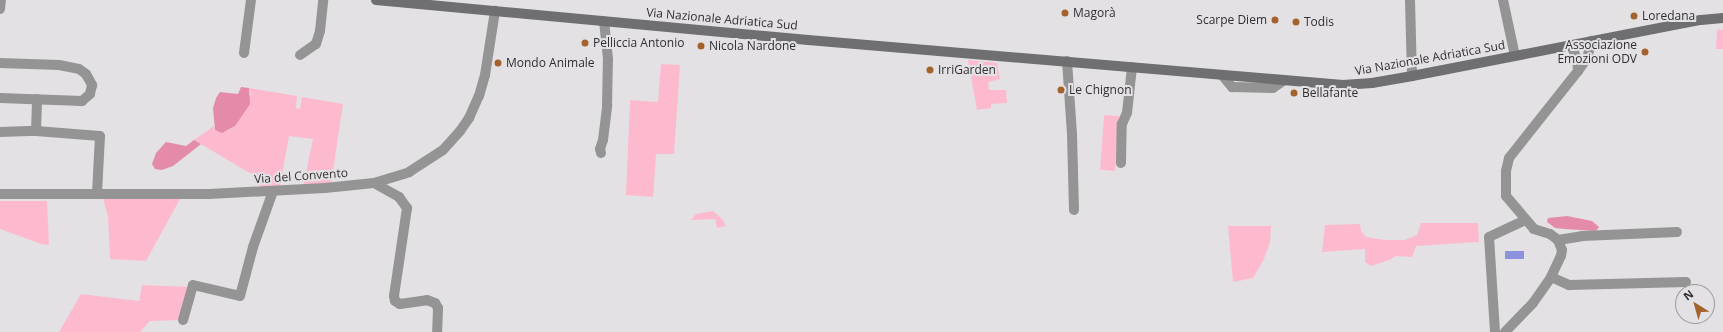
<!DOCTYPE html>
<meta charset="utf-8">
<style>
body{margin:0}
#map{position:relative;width:1723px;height:332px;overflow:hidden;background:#e3e1e4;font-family:"Open Sans",sans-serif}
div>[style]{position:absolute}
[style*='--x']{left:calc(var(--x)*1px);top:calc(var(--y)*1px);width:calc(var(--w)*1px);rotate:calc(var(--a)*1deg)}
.green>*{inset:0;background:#fdbacf;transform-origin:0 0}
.forest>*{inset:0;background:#e48ba9}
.water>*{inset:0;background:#8d92df;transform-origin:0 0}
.street>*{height:10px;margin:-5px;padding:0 5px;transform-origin:5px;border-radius:5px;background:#949495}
.secondary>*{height:10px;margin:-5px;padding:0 5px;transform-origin:5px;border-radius:5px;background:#6f6f71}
.dots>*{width:11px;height:11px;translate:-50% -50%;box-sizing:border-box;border:2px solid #e3e1e4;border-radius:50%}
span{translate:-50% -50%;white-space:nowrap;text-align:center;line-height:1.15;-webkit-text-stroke:4px #e3e1e4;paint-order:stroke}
.poi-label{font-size:12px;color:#302f30}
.left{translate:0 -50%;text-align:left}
.right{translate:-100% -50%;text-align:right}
.street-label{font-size:12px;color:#302f30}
.north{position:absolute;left:1675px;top:284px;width:40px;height:40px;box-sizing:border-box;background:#e3e1e4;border:1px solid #9b9a9c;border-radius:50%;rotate:323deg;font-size:11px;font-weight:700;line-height:16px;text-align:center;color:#302f30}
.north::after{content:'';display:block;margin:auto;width:14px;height:18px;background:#a4632d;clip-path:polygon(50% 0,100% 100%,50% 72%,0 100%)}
</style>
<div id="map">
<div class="green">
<i style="clip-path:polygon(1717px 29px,1723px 30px,1723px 49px,1716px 49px)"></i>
<i style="clip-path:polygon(968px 60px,997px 63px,1000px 79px,988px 82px,989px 90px,1006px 90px,1007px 103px,991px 104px,991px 108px,977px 110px)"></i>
<i style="clip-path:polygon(661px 64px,680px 65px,674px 154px,656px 154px,653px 197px,626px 195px,630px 100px,658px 102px)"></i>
<i style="clip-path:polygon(249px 88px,297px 96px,296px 108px,300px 109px,302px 97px,343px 104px,331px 184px,303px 187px,313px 139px,289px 136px,280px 187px,260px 188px,260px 179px,194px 140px,214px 126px,215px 130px,227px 131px,235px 126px,251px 94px)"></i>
<i style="left:1104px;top:115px;width:15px;height:55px;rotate:4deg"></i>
<i style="clip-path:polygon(103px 198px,180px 199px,146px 261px,110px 259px,108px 217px)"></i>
<i style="clip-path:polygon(0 201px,47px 201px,49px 245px,41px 244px,0 229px)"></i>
<i style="clip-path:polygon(713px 211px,723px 220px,726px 226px,717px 228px,715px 219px,691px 220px,696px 214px)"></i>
<i style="clip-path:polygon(1421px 223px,1478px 223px,1479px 242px,1416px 246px,1412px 257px,1396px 256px,1389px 260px,1371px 266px,1365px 262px,1365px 249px,1322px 252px,1325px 225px,1360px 224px,1361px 231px,1366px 237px,1385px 240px,1405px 240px,1417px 235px)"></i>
<i style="clip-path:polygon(1228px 226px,1271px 226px,1270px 243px,1263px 261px,1253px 278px,1233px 282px)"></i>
<i style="clip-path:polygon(142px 285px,189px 287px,180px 320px,150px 321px,140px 332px,59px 332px,81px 294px,139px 301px)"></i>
</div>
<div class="forest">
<i style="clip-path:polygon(241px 87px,249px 88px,250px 104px,235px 126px,222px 133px,215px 130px,213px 108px,216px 98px,220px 92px,238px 94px)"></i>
<i style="clip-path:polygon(194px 140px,201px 144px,173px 166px,162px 170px,155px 169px,152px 164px,156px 153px,166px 142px,186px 146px)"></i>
<i style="clip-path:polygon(1567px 216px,1592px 221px,1599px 227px,1596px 231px,1565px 229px,1555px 228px,1547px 222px,1548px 218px)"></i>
</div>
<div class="water">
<i style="left:1505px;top:251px;width:19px;height:8px"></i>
</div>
<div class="street">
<i style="--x:1410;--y:0;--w:76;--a:88.5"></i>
<i style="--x:1503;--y:0;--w:57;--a:77.9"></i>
<i style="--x:0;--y:9;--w:9;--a:-84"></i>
<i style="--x:1571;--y:45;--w:15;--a:67"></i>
<i style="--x:1577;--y:59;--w:12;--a:85"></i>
<i style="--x:244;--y:53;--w:53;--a:-82.5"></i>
<i style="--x:300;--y:55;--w:19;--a:-35"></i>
<i style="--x:316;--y:44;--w:14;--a:-73"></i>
<i style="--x:320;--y:31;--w:31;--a:-84"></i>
<i style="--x:1067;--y:61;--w:73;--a:86.1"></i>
<i style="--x:1072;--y:134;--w:76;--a:88.5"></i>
<i style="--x:0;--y:63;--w:59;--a:1.9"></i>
<i style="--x:59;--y:65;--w:20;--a:11"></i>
<i style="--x:79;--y:69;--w:9;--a:36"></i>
<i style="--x:86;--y:74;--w:13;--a:61"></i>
<i style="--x:92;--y:85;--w:9;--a:103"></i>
<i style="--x:90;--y:94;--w:11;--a:139"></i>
<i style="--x:82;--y:101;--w:82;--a:-177.9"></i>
<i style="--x:1222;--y:75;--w:16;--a:50"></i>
<i style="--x:1232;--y:87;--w:41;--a:1.4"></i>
<i style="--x:1273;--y:88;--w:12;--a:-35"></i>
<i style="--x:36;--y:131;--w:32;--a:-88"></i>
<i style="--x:0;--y:132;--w:36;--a:-2"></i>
<i style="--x:36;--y:131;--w:64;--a:4.5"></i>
<i style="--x:100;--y:136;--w:58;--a:93"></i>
<i style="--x:601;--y:153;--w:4;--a:-104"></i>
<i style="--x:600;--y:149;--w:9;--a:-72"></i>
<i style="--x:603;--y:140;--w:35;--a:-83"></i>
<i style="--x:607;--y:105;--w:46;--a:-88.8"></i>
<i style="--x:608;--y:59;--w:38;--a:-96"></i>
<i style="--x:1121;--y:163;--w:39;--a:-89"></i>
<i style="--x:1122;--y:124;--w:12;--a:-66"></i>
<i style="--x:1127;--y:113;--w:46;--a:-83.8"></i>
<i style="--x:374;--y:183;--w:29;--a:29"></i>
<i style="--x:399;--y:197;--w:14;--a:54"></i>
<i style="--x:407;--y:208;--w:89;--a:98.4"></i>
<i style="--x:394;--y:296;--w:5;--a:79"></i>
<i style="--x:395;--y:301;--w:6;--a:31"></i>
<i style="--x:400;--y:304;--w:27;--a:-8"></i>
<i style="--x:427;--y:300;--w:9;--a:21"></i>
<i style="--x:435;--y:303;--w:6;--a:59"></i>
<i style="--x:438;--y:308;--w:24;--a:92"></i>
<i style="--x:0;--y:194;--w:209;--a:0"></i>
<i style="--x:209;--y:194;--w:116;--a:-3"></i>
<i style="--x:325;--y:188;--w:49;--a:-5.8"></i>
<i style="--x:374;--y:183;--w:37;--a:-17"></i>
<i style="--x:409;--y:172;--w:40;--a:-32.9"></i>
<i style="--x:443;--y:150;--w:25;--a:-48"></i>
<i style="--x:460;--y:131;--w:16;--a:-55"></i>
<i style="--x:469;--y:118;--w:24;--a:-66"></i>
<i style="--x:479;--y:96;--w:22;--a:-74"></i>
<i style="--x:485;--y:75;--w:65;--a:-81.1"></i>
<i style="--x:1558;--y:240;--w:24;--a:-9"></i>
<i style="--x:1582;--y:236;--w:95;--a:-2.4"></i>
<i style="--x:1551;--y:277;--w:20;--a:24"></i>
<i style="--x:1569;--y:285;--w:117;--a:-1.5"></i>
<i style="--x:183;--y:320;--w:36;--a:-74"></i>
<i style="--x:193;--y:285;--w:48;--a:13.2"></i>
<i style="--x:240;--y:296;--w:51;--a:-75.1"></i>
<i style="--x:253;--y:247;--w:59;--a:-70.3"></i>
<i style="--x:1495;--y:332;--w:95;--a:-93.6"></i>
<i style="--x:1489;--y:237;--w:40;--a:-25"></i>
<i style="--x:1505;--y:332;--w:40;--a:-46"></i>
<i style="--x:1533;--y:303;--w:32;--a:-55"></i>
<i style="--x:1551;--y:277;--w:23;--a:-65"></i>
<i style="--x:1561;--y:256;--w:6;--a:-81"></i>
<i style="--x:1562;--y:250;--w:11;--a:-112"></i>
<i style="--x:1558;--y:240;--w:10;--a:-143"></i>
<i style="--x:1550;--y:234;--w:17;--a:-163"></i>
<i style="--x:1534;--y:229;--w:43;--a:-130.3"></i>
<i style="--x:1506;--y:196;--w:25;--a:-90"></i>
<i style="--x:1506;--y:171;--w:13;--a:-77"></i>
<i style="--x:1509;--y:158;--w:111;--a:-51.6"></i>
<i style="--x:1578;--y:71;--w:16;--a:-55"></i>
<i style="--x:1587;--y:58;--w:18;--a:-74"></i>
</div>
<div class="secondary">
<i style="--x:376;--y:0;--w:434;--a:5.3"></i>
<i style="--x:808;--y:40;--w:537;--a:4.81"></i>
<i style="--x:1343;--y:85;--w:29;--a:-4"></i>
<i style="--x:1372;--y:83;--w:41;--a:-9.9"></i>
<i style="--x:1412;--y:76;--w:294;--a:-11"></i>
<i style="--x:1701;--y:20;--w:22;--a:-5"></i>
</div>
<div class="dots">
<i style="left:1065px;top:13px;background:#a4632d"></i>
<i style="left:1634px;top:16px;background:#a4632d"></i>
<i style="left:1275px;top:20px;background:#a4632d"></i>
<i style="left:1296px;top:22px;background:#a4632d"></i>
<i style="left:585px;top:43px;background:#a4632d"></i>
<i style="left:701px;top:46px;background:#a4632d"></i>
<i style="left:1645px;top:52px;background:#a4632d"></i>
<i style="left:498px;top:63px;background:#a4632d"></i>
<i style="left:930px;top:70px;background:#a4632d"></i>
<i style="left:1061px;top:90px;background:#a4632d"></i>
<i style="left:1294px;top:93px;background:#a4632d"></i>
</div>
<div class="poi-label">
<span class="left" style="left:1073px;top:13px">Magorà</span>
<span class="left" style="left:1642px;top:16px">Loredana</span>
<span class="right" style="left:1267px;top:20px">Scarpe Diem</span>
<span class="left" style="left:1304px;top:22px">Todis</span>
<span class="left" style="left:593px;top:43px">Pelliccia Antonio</span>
<span class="right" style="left:1637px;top:52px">Associazione<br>Emozioni ODV</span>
<span class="left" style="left:709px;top:46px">Nicola Nardone</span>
<span class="left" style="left:506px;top:63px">Mondo Animale</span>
<span class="left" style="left:938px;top:70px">IrriGarden</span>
<span class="left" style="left:1069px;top:90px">Le Chignon</span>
<span class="left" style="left:1302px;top:93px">Bellafante</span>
</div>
<div class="street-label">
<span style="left:722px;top:19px;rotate:5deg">Via Nazionale Adriatica Sud</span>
<span style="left:1430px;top:58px;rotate:-10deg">Via Nazionale Adriatica Sud</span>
<span style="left:301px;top:176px;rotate:-4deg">Via del Convento</span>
</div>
<div class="north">N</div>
</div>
